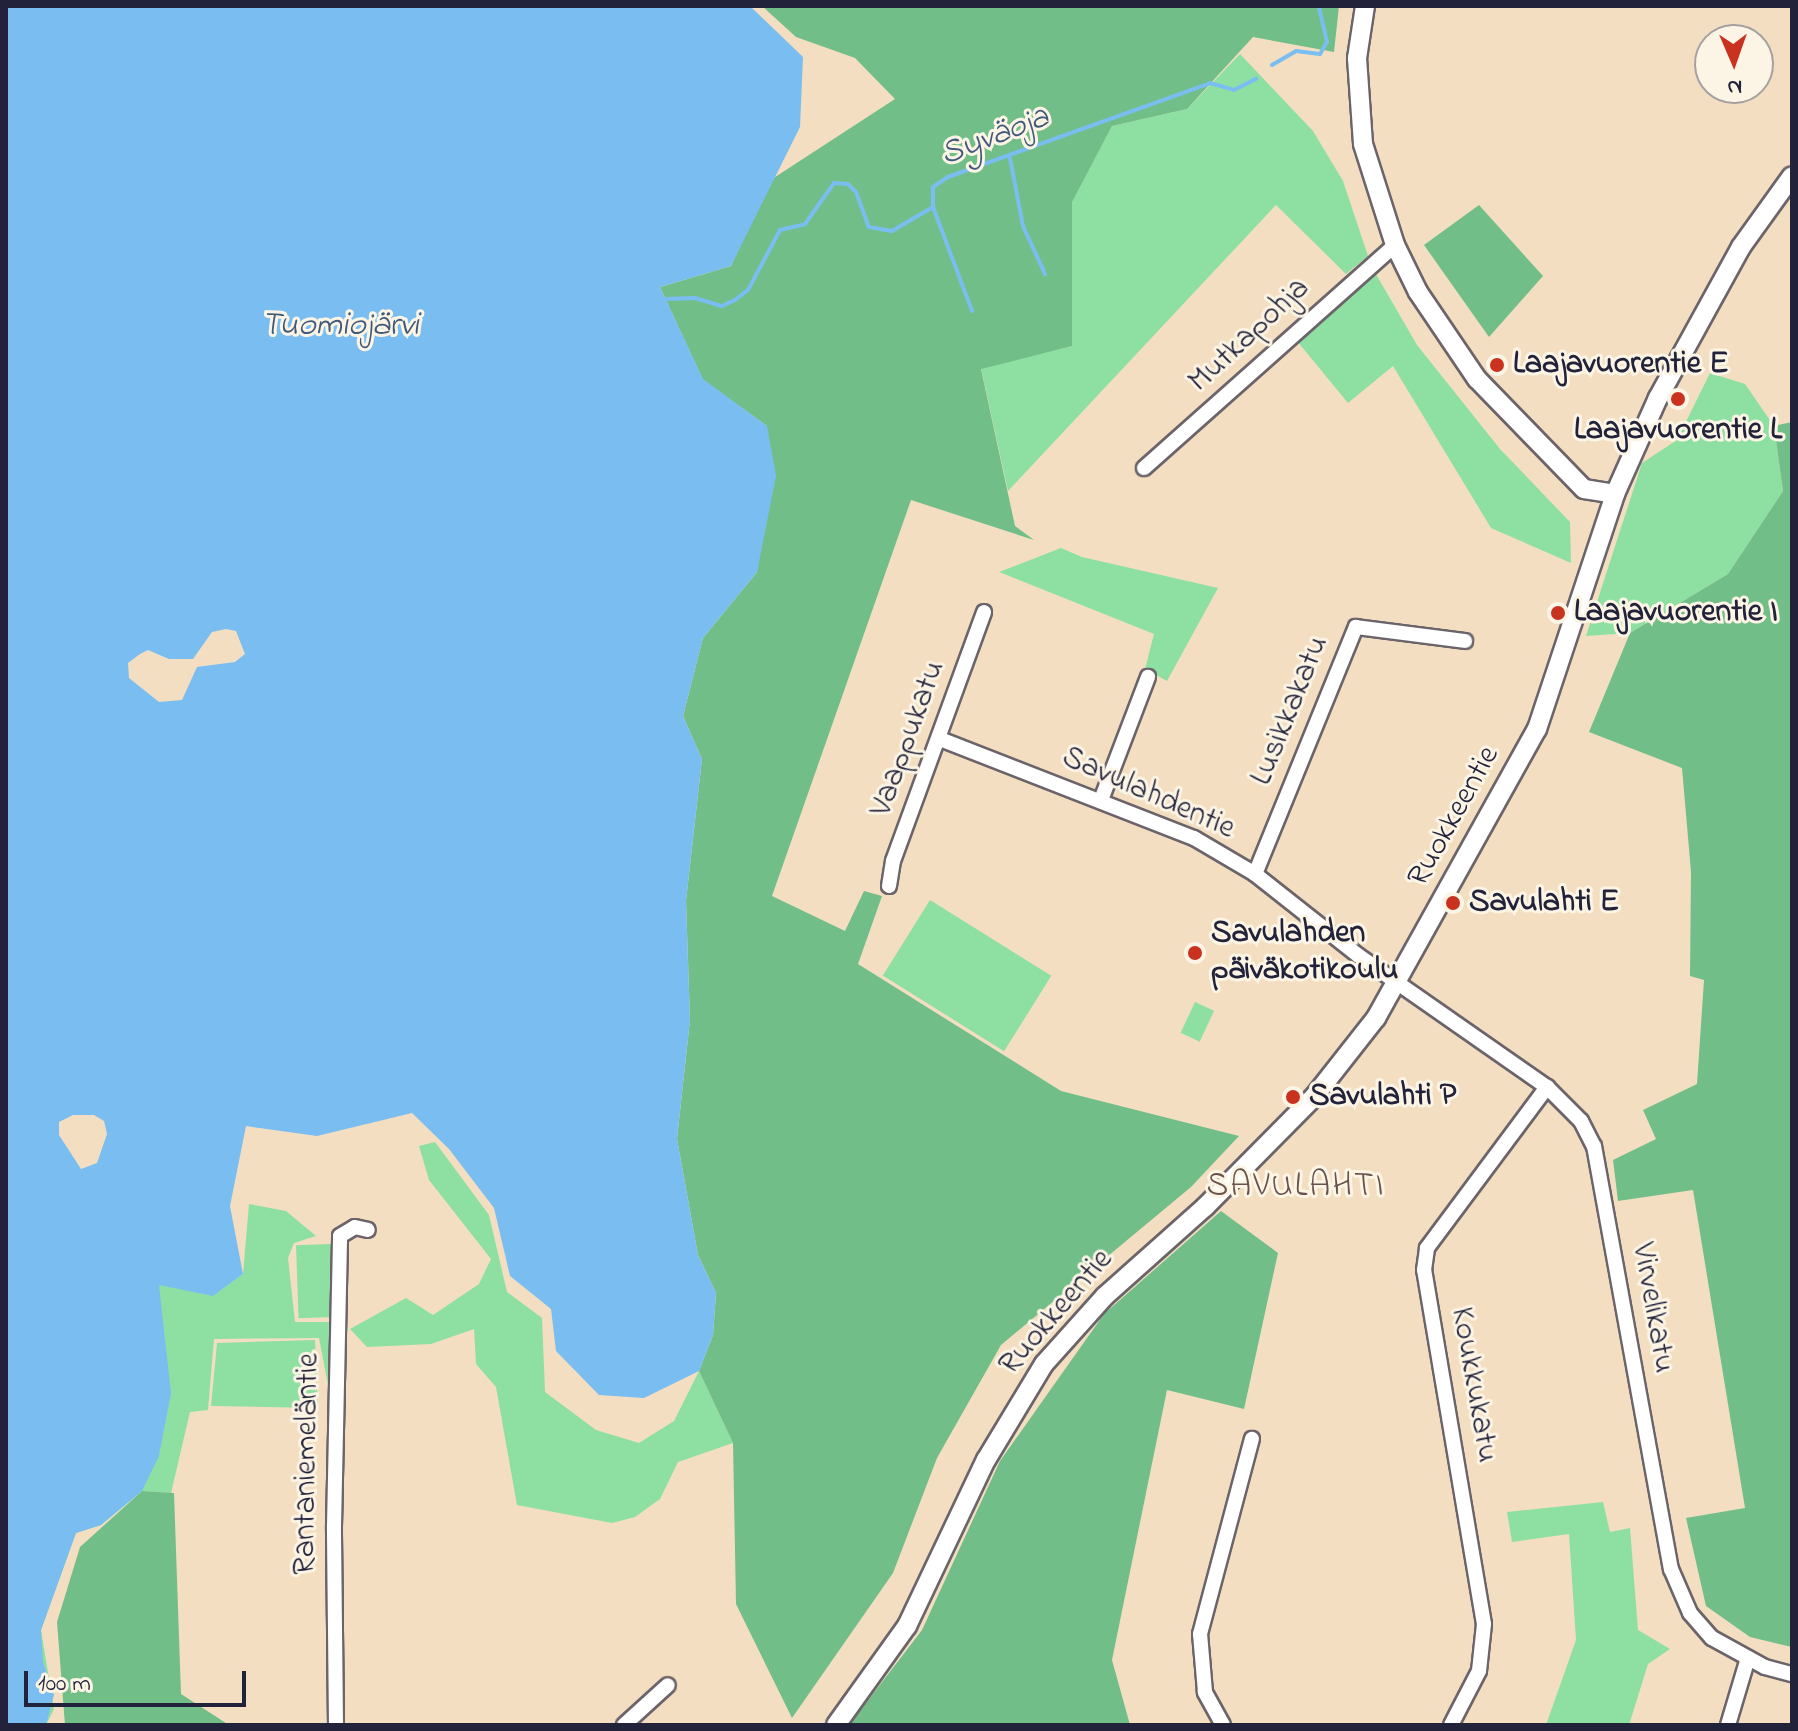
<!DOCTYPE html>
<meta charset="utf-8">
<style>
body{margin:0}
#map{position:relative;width:1798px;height:1731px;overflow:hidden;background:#f3dec1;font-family:"Indie Flower",sans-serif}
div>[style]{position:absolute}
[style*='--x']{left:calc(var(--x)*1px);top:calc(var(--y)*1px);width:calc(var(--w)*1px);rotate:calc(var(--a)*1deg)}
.green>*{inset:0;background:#8de0a2;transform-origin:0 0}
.forest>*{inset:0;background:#72be88}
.water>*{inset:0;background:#7abef1}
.stream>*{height:4px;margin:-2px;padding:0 2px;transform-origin:2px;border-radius:2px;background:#7abef1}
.roads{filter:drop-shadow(2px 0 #6b646a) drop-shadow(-2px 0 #6b646a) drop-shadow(0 2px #6b646a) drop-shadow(0 -2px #6b646a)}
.minor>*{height:14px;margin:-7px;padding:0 7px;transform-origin:7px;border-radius:7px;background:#fff}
.tertiary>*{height:18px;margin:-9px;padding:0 9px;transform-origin:9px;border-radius:9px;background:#fff}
.dots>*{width:22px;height:22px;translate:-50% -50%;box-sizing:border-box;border:4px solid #fcf5e5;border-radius:50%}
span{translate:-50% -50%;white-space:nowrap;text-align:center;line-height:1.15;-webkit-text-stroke:6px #fcf5e5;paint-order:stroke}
.street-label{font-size:32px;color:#22223b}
.poi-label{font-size:32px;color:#22223b;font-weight:700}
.left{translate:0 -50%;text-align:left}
.water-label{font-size:34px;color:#41597b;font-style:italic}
.neighbourhood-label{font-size:34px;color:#68534c;letter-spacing:2px}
.frame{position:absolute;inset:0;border:8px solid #22223b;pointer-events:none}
.north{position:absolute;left:1694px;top:24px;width:80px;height:80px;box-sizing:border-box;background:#fcf5e5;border:2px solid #a5a1a1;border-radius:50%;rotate:178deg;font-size:22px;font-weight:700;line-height:32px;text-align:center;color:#22223b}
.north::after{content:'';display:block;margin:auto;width:28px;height:36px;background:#c8321e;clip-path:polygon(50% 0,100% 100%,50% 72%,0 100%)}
.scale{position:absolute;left:24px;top:1671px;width:222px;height:36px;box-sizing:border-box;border:4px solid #22223b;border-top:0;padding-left:10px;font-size:24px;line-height:28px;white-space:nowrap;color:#22223b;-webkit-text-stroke:6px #fcf5e5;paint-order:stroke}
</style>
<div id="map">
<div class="green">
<i style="clip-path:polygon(1240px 54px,1313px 131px,1343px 181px,1368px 256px,1346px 274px,1276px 205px,1008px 491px,981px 368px,1072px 346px,1072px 201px,1112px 126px,1187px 109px)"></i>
<i style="clip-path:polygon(1373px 269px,1417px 345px,1500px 449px,1570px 522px,1571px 563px,1491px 528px,1393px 366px,1348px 403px,1297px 341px)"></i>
<i style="clip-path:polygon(1710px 373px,1745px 384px,1774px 426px,1783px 491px,1728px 574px,1630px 633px,1586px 636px,1642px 463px,1677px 440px)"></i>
<i style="clip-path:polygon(1061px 548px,1082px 557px,1218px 588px,1167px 681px,1145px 669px,1154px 634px,999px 572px)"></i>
<i style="left:930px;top:900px;width:143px;height:89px;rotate:32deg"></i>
<i style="left:1195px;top:1002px;width:21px;height:34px;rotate:25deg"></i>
<i style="clip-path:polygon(435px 1142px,489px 1215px,507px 1292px,542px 1318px,545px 1392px,596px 1430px,639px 1443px,674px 1421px,699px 1371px,733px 1443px,678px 1462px,660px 1499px,635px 1517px,612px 1523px,517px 1505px,496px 1387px,476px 1364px,474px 1329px,431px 1344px,367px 1347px,350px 1329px,406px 1298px,433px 1315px,479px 1284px,491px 1259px,429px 1180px,419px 1146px)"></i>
<i style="clip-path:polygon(249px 1204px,286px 1211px,316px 1236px,294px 1243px,288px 1258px,295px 1322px,329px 1322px,334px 1334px,331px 1401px,319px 1338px,214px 1339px,208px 1410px,190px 1412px,171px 1493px,142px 1491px,101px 1525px,76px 1533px,41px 1630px,54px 1709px,46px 1725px,6px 1725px,159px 1284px,213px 1295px,243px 1274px)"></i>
<i style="left:331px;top:1244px;width:73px;height:35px;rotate:88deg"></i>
<i style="clip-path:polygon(315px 1340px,318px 1408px,211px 1406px,217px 1343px)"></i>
<i style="clip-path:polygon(1603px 1502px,1610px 1532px,1630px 1528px,1638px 1630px,1670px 1649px,1648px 1664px,1629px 1725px,1546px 1725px,1576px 1640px,1569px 1534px,1512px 1542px,1507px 1512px)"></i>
</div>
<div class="forest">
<i style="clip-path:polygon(762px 6px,1339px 6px,1334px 52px,1253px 37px,1187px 109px,1112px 126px,1072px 202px,1072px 346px,981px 369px,1015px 526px,1034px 540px,911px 500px,772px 896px,845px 931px,864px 891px,882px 896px,858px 964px,1061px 1091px,1239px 1136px,1191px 1187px,1001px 1345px,937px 1458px,893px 1573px,792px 1718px,736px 1604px,733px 1443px,699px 1371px,713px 1335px,716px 1293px,698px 1255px,677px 1139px,690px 1020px,686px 901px,702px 759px,683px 716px,703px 638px,757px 572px,767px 426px,703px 380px,660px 287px,731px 266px,769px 181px,895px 99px,855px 58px,796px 37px)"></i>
<i style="clip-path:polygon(1479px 205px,1543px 276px,1489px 337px,1424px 245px)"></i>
<i style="clip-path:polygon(1792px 422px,1792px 1647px,1750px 1637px,1706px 1606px,1686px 1518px,1745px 1508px,1693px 1190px,1618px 1201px,1613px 1160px,1656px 1139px,1643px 1110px,1697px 1084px,1704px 980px,1690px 976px,1691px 872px,1682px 768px,1589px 732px,1630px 633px,1728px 574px,1783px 491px,1774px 426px)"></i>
<i style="clip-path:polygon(1221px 1211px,1278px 1253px,1244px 1409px,1167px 1390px,1112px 1660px,1130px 1725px,849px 1725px,922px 1630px,1000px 1461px,1104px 1314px)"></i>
<i style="clip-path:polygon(142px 1491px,174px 1493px,181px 1694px,229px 1725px,65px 1725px,57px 1622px,80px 1547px)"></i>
</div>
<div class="water">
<i style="clip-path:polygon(evenodd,6px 6px,750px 6px,803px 57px,800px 127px,731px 266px,660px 287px,703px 379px,767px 426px,776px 476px,757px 572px,703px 638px,683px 716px,702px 759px,686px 901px,690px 1020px,677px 1139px,698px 1255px,716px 1293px,713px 1335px,699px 1371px,644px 1398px,599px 1395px,556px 1351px,551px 1309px,510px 1276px,494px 1208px,449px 1149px,412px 1113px,317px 1136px,246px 1126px,230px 1206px,243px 1274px,213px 1296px,159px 1285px,171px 1393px,159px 1456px,142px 1491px,101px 1525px,76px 1533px,41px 1630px,43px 1662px,54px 1695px,46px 1725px,6px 1725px,6px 6px,226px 629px,236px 631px,245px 654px,235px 662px,197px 667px,182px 700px,159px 702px,129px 678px,128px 663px,140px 654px,148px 650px,169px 659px,193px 659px,212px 632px,226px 629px,6px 6px,94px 1115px,104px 1121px,107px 1134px,97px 1163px,81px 1169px,59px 1135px,59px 1122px,73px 1115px,94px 1115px)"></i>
</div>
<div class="stream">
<i style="--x:1272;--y:65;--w:28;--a:-30"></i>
<i style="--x:1296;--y:51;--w:24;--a:7"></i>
<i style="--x:1320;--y:54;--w:14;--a:-60"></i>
<i style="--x:1327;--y:42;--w:37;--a:-103"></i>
<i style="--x:1010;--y:158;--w:69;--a:79.2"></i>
<i style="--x:1023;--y:226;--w:53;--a:65.4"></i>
<i style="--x:933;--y:207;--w:111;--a:69.4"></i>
<i style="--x:666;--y:299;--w:29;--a:-2"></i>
<i style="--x:695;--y:298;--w:28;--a:17"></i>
<i style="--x:722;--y:306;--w:14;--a:-25"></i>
<i style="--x:735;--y:300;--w:16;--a:-38"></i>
<i style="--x:748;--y:290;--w:68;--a:-61.9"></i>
<i style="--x:780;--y:230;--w:26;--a:-13"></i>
<i style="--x:805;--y:224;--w:50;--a:-54.7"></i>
<i style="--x:834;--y:183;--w:14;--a:4"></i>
<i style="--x:848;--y:184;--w:11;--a:45"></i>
<i style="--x:856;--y:192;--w:37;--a:70"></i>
<i style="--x:869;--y:227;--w:23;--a:10"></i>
<i style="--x:892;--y:231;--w:48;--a:-30.3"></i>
<i style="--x:933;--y:207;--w:20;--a:-90"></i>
<i style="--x:933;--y:187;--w:18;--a:-34"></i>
<i style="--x:948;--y:177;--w:278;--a:-19.7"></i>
<i style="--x:1210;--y:83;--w:25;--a:16"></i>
<i style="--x:1234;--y:90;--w:25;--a:-27"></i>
</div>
<div class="roads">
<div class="minor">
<i style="--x:1144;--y:468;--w:336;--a:-41.6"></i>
<i style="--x:940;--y:739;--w:273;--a:21.3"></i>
<i style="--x:1194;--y:838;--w:71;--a:30.5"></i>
<i style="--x:1255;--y:874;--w:132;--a:38.3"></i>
<i style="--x:1359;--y:956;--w:229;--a:34.9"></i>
<i style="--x:1547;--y:1087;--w:48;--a:45"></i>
<i style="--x:1581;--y:1121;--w:28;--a:63"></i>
<i style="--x:1594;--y:1146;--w:430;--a:79.7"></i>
<i style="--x:1671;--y:1569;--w:48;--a:66.6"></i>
<i style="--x:1690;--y:1613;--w:33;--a:49"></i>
<i style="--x:1712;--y:1638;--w:60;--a:28.7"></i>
<i style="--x:1765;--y:1667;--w:28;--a:15"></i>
<i style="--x:1101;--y:800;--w:132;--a:-69.1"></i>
<i style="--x:1255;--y:874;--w:267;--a:-67.8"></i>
<i style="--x:1356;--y:627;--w:110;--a:7.3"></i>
<i style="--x:889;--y:886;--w:25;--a:-81"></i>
<i style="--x:893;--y:861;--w:265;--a:-69.9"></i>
<i style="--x:336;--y:1725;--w:199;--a:-90.6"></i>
<i style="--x:334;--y:1526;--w:290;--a:-88.8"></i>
<i style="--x:340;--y:1236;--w:17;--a:-31"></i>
<i style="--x:355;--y:1227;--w:13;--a:13"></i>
<i style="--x:624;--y:1725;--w:59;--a:-42.3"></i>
<i style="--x:1223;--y:1725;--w:38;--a:-119"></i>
<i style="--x:1205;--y:1692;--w:58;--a:-94.9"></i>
<i style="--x:1200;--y:1634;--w:202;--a:-75.1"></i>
<i style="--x:1451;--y:1725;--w:61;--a:-62.6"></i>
<i style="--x:1479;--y:1671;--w:47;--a:-83.9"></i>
<i style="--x:1484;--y:1624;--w:359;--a:-99.6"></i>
<i style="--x:1424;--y:1270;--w:22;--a:-82"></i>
<i style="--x:1427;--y:1248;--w:201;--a:-53.3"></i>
<i style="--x:1728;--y:1725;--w:70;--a:-73.4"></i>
</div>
<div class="tertiary">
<i style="--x:1365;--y:6;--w:53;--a:98.7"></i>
<i style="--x:1357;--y:58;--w:86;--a:86"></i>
<i style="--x:1363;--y:144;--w:106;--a:72.4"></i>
<i style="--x:1395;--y:245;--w:52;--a:63.9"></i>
<i style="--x:1418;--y:292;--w:105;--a:55.9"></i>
<i style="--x:1477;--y:379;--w:153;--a:45.8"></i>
<i style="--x:1584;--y:489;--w:31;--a:9"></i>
<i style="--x:836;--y:1725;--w:122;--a:-54.4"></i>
<i style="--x:907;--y:1626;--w:184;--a:-64.6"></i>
<i style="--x:986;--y:1460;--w:112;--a:-58.9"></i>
<i style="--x:1044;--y:1364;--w:91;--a:-48.1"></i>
<i style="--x:1105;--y:1296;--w:134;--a:-41.7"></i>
<i style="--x:1205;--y:1207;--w:153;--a:-45.3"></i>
<i style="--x:1313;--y:1098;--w:102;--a:-51.8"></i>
<i style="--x:1376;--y:1018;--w:331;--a:-60.9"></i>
<i style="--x:1537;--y:729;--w:248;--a:-71.6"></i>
<i style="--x:1615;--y:494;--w:105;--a:-65.9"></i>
<i style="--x:1658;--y:398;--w:172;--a:-61.2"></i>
<i style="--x:1741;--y:247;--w:87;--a:-54.3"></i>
</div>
</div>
<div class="dots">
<i style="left:1497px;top:365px;background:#c8321e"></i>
<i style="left:1678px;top:399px;background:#c8321e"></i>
<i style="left:1558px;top:613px;background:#c8321e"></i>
<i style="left:1453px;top:903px;background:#c8321e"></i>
<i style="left:1195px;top:953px;background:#c8321e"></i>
<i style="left:1293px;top:1097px;background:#c8321e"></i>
</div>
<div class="street-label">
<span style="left:1250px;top:336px;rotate:-43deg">Mutkapohja</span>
<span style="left:1291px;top:711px;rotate:-68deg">Lusikkakatu</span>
<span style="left:909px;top:739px;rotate:-70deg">Vaappukatu</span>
<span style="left:1148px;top:794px;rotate:24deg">Savulahdentie</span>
<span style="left:1455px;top:817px;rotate:-61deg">Ruokkeentie</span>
<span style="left:1652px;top:1308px;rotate:80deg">Virvelikatu</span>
<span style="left:1057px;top:1313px;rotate:-49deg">Ruokkeentie</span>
<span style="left:1473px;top:1385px;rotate:80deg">Koukkukatu</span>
<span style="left:308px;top:1464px;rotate:-89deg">Rantaniemeläntie</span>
</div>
<div class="poi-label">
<span class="left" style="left:1513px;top:365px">Laajavuorentie E</span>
<span style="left:1678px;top:431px">Laajavuorentie L</span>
<span class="left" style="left:1574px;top:613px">Laajavuorentie I</span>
<span class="left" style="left:1469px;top:903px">Savulahti E</span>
<span class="left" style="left:1211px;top:953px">Savulahden<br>päiväkotikoulu</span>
<span class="left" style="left:1309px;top:1097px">Savulahti P</span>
</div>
<div class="water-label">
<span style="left:995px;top:137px;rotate:-21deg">Syväoja</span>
<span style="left:340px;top:327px">Tuomiojärvi</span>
</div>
<div class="neighbourhood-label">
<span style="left:1296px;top:1188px">SAVULAHTI</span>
</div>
<div class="frame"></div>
<div class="north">N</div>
<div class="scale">100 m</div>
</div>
